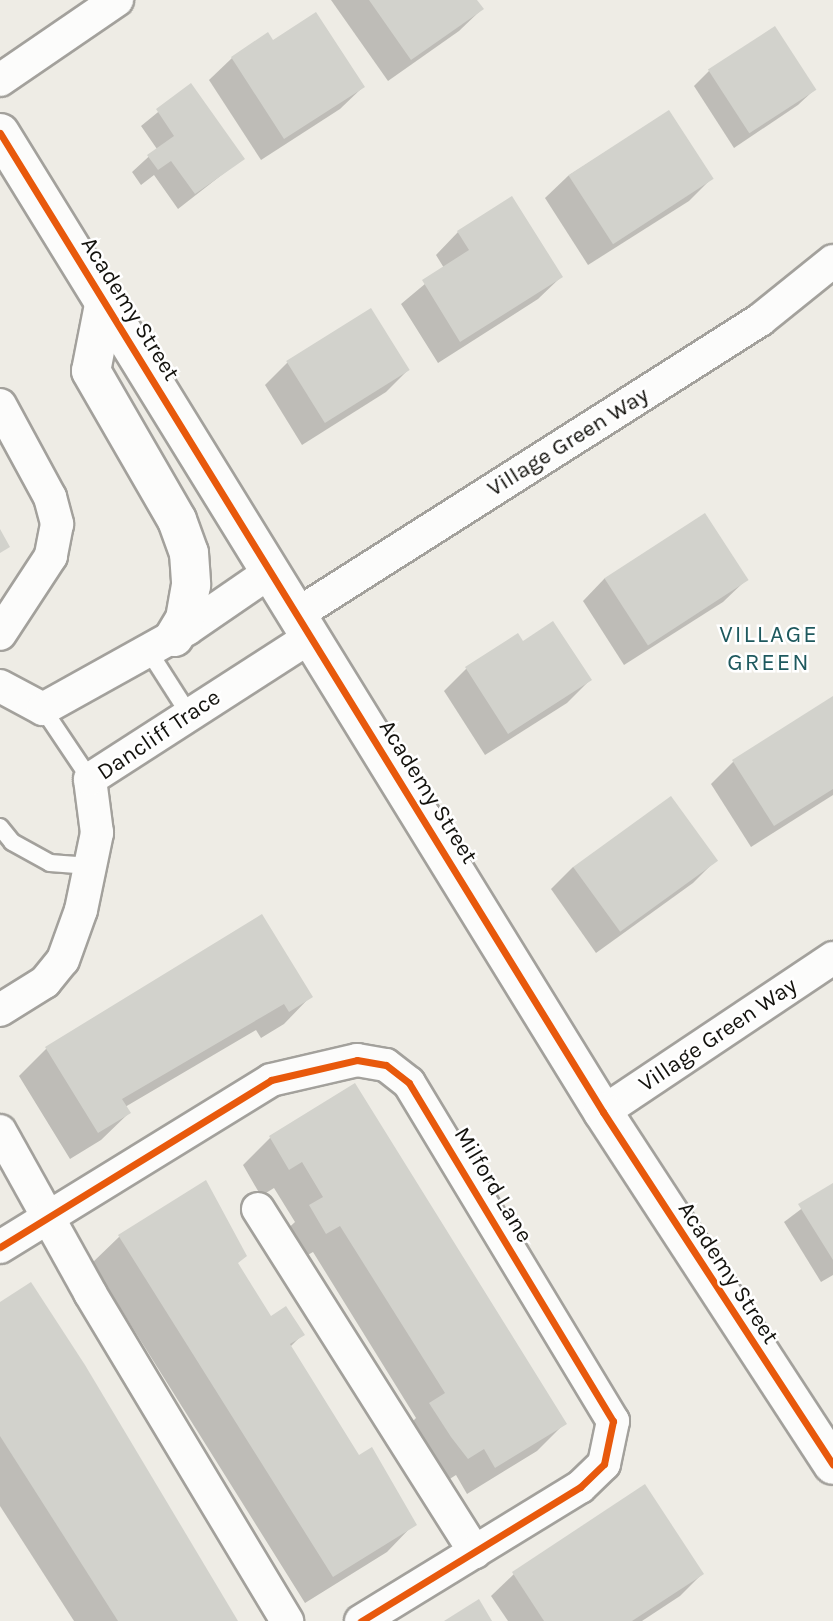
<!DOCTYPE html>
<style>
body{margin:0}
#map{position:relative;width:833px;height:1621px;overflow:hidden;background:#eeece5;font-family:Karla,sans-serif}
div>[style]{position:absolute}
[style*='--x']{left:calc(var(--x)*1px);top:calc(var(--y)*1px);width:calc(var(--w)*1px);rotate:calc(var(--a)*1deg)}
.shadow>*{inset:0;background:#0003}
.building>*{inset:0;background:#d2d2cc;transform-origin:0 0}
.roads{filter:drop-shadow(2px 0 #a3a19c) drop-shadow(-2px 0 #a3a19c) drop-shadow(0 2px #a3a19c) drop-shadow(0 -2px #a3a19c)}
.lane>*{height:16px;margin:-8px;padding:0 8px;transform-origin:8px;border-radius:8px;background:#fcfcfb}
.street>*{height:32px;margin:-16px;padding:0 16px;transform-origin:16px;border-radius:16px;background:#fcfcfb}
.secondary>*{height:38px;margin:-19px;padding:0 19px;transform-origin:19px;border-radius:19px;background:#fcfcfb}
.cycleway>*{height:7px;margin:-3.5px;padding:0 3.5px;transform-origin:3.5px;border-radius:3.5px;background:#e8590c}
span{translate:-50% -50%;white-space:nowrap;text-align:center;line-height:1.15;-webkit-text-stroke:5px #fff;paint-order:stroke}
.street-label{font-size:23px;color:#13120d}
.neighbourhood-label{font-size:24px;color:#1e595e;letter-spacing:2px}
</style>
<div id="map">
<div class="shadow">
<i style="clip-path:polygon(331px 0,475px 0,482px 9px,459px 31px,388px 81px)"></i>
<i style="clip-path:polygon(273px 42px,363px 87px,340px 109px,261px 160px,209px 80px,232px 58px)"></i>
<i style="clip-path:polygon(710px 70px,814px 90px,798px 105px,734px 148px,694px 86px)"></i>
<i style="clip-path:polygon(190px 86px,242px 159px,178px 209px,154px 175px,141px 185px,132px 172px,157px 149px,141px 126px)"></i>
<i style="clip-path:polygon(669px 112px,711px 179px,689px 201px,588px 265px,545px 198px,568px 176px)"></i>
<i style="clip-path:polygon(458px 232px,561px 277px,538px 299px,438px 363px,401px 304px,444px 268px,436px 255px)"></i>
<i style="clip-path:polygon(371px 310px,408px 370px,386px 392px,302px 445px,265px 385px,287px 363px)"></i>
<i style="clip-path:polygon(605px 578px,746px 580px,723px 602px,624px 665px,583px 601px)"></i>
<i style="clip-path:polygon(523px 643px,590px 680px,567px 703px,485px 755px,444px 691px,466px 669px)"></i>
<i style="clip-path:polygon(833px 698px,833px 795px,751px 847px,711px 784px,733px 762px)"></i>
<i style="clip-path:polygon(715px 861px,693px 883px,596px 953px,551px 889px,573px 867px)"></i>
<i style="clip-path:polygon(311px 996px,284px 1024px,261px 1038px,256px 1030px,125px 1107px,129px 1113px,101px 1140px,70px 1159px,19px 1076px,46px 1049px)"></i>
<i style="clip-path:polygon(354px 1085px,564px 1424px,537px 1451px,467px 1494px,456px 1475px,440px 1485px,403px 1431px,416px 1418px,313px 1252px,299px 1260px,282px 1234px,295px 1222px,274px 1188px,261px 1196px,243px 1165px,270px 1138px)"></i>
<i style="clip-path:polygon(833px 1185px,833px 1275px,821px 1282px,784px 1222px)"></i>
<i style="clip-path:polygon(120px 1236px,237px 1264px,270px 1318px,302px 1335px,290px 1347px,359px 1457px,414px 1524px,387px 1552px,305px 1603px,92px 1263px)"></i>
<i style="clip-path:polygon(0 1304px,236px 1621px,74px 1621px,0 1506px)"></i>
<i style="clip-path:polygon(514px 1574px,702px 1574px,680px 1596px,642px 1621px,508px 1621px,491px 1596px)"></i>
</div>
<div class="building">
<i style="clip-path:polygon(369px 0,477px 0,484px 9px,411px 60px)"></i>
<i style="clip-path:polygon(316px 12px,365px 87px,284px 139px,231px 57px,268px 32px,273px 40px)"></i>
<i style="left:775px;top:26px;width:76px;height:80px;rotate:57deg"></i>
<i style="clip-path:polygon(191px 83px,245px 159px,195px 194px,171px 161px,158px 170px,147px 155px,174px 136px,156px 109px)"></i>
<i style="left:669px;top:110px;width:82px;height:120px;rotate:57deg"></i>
<i style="clip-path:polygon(512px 196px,563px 277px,460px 342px,422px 280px,469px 250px,457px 231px)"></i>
<i style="left:371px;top:308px;width:73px;height:100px;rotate:58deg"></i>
<i style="left:705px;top:513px;width:80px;height:120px;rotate:57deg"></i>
<i style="clip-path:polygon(0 529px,10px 547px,0 553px)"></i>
<i style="clip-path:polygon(553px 621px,592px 680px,508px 734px,465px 667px,518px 633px,523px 641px)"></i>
<i style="clip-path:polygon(833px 696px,833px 789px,774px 826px,732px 760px)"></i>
<i style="left:671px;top:796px;width:80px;height:121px;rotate:54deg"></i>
<i style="clip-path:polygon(262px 914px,313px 997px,289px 1012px,284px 1004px,122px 1099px,131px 1113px,98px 1133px,45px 1047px)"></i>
<i style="clip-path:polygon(355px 1083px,567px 1424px,495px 1468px,484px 1449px,468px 1459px,451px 1437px,429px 1403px,445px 1393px,340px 1226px,326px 1234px,309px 1205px,323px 1197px,302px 1162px,289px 1170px,269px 1136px)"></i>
<i style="clip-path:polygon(206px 1180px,247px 1256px,238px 1263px,271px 1316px,286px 1306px,305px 1335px,290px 1344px,359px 1455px,372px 1447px,417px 1525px,333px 1577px,118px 1235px)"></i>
<i style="clip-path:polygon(833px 1183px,833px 1260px,798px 1204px)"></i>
<i style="clip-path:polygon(31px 1282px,85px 1365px,238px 1621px,118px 1621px,0 1436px,0 1302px)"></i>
<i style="clip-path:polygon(645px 1484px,704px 1574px,632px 1621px,544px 1621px,512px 1572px)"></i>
<i style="clip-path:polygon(479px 1599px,492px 1621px,444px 1621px)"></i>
</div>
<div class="roads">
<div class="lane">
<i style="--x:148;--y:650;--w:76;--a:57.4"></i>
<i style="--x:43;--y:709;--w:84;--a:56.1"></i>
<i style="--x:0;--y:827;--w:19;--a:51"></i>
<i style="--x:12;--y:842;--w:43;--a:28.9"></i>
<i style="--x:50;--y:863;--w:40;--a:4.3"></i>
</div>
<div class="street">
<i style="--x:0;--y:80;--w:142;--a:-34.4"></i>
<i style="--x:0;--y:405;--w:105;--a:61.5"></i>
<i style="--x:50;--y:497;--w:28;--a:75"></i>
<i style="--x:57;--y:524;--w:33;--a:101"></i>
<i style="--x:51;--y:556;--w:93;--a:123.2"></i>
<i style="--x:296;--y:615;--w:550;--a:-32.45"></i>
<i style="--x:760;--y:320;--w:94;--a:-38.9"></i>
<i style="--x:0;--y:686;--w:49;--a:28.1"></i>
<i style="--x:43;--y:709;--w:165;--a:-29.1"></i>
<i style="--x:187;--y:629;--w:101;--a:-34.5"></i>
<i style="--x:0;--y:1010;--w:53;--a:-31.9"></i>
<i style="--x:45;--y:982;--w:28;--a:-51"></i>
<i style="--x:63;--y:960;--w:53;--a:-70.2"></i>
<i style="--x:81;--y:910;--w:79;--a:-78.3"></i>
<i style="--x:97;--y:833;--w:54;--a:-97.4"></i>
<i style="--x:90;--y:779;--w:262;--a:-32.8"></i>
<i style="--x:603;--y:1112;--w:277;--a:-33.8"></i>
<i style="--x:0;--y:1131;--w:185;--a:60.9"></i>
<i style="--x:90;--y:1293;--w:383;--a:59"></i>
<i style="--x:258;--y:1209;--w:406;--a:57.7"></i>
<i style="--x:0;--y:1247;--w:318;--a:-31.6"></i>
<i style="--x:271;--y:1080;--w:88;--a:-13.1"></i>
<i style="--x:357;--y:1060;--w:29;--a:10"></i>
<i style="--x:386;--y:1065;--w:29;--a:38"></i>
<i style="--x:409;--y:1083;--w:395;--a:58.9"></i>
<i style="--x:613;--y:1421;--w:44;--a:101.8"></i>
<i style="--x:604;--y:1464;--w:33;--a:136"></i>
<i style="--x:580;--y:1487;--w:257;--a:148.5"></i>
</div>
<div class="secondary">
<i style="--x:0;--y:133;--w:1150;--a:58.37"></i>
<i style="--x:603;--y:1112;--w:421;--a:56.9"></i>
<i style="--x:104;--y:305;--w:67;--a:101.1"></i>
<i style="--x:91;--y:371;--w:172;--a:60"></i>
<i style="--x:177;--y:520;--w:35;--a:70"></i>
<i style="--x:189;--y:553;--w:32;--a:86"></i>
<i style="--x:191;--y:585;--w:35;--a:100"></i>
<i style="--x:185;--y:619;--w:21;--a:121"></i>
</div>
</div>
<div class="cycleway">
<i style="--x:0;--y:133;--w:1150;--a:58.37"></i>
<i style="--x:603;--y:1112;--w:421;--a:56.9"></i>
<i style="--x:0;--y:1247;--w:318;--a:-31.6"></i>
<i style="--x:271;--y:1080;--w:88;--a:-13.1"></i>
<i style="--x:357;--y:1060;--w:29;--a:10"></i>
<i style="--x:386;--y:1065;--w:29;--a:38"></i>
<i style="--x:409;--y:1083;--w:395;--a:58.9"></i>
<i style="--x:613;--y:1421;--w:44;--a:101.8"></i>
<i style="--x:604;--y:1464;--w:33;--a:136"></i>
<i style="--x:580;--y:1487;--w:257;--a:148.5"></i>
</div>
<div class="street-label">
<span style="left:130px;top:309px;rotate:58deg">Academy Street</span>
<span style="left:568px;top:442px;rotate:-32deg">Village Green Way</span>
<span style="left:159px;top:735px;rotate:-34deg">Dancliff Trace</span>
<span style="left:428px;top:792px;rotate:58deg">Academy Street</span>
<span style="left:718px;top:1035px;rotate:-34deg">Village Green Way</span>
<span style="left:493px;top:1185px;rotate:59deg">Milford Lane</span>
<span style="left:728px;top:1273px;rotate:57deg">Academy Street</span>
</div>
<div class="neighbourhood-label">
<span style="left:769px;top:649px">VILLAGE<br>GREEN</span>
</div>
</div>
